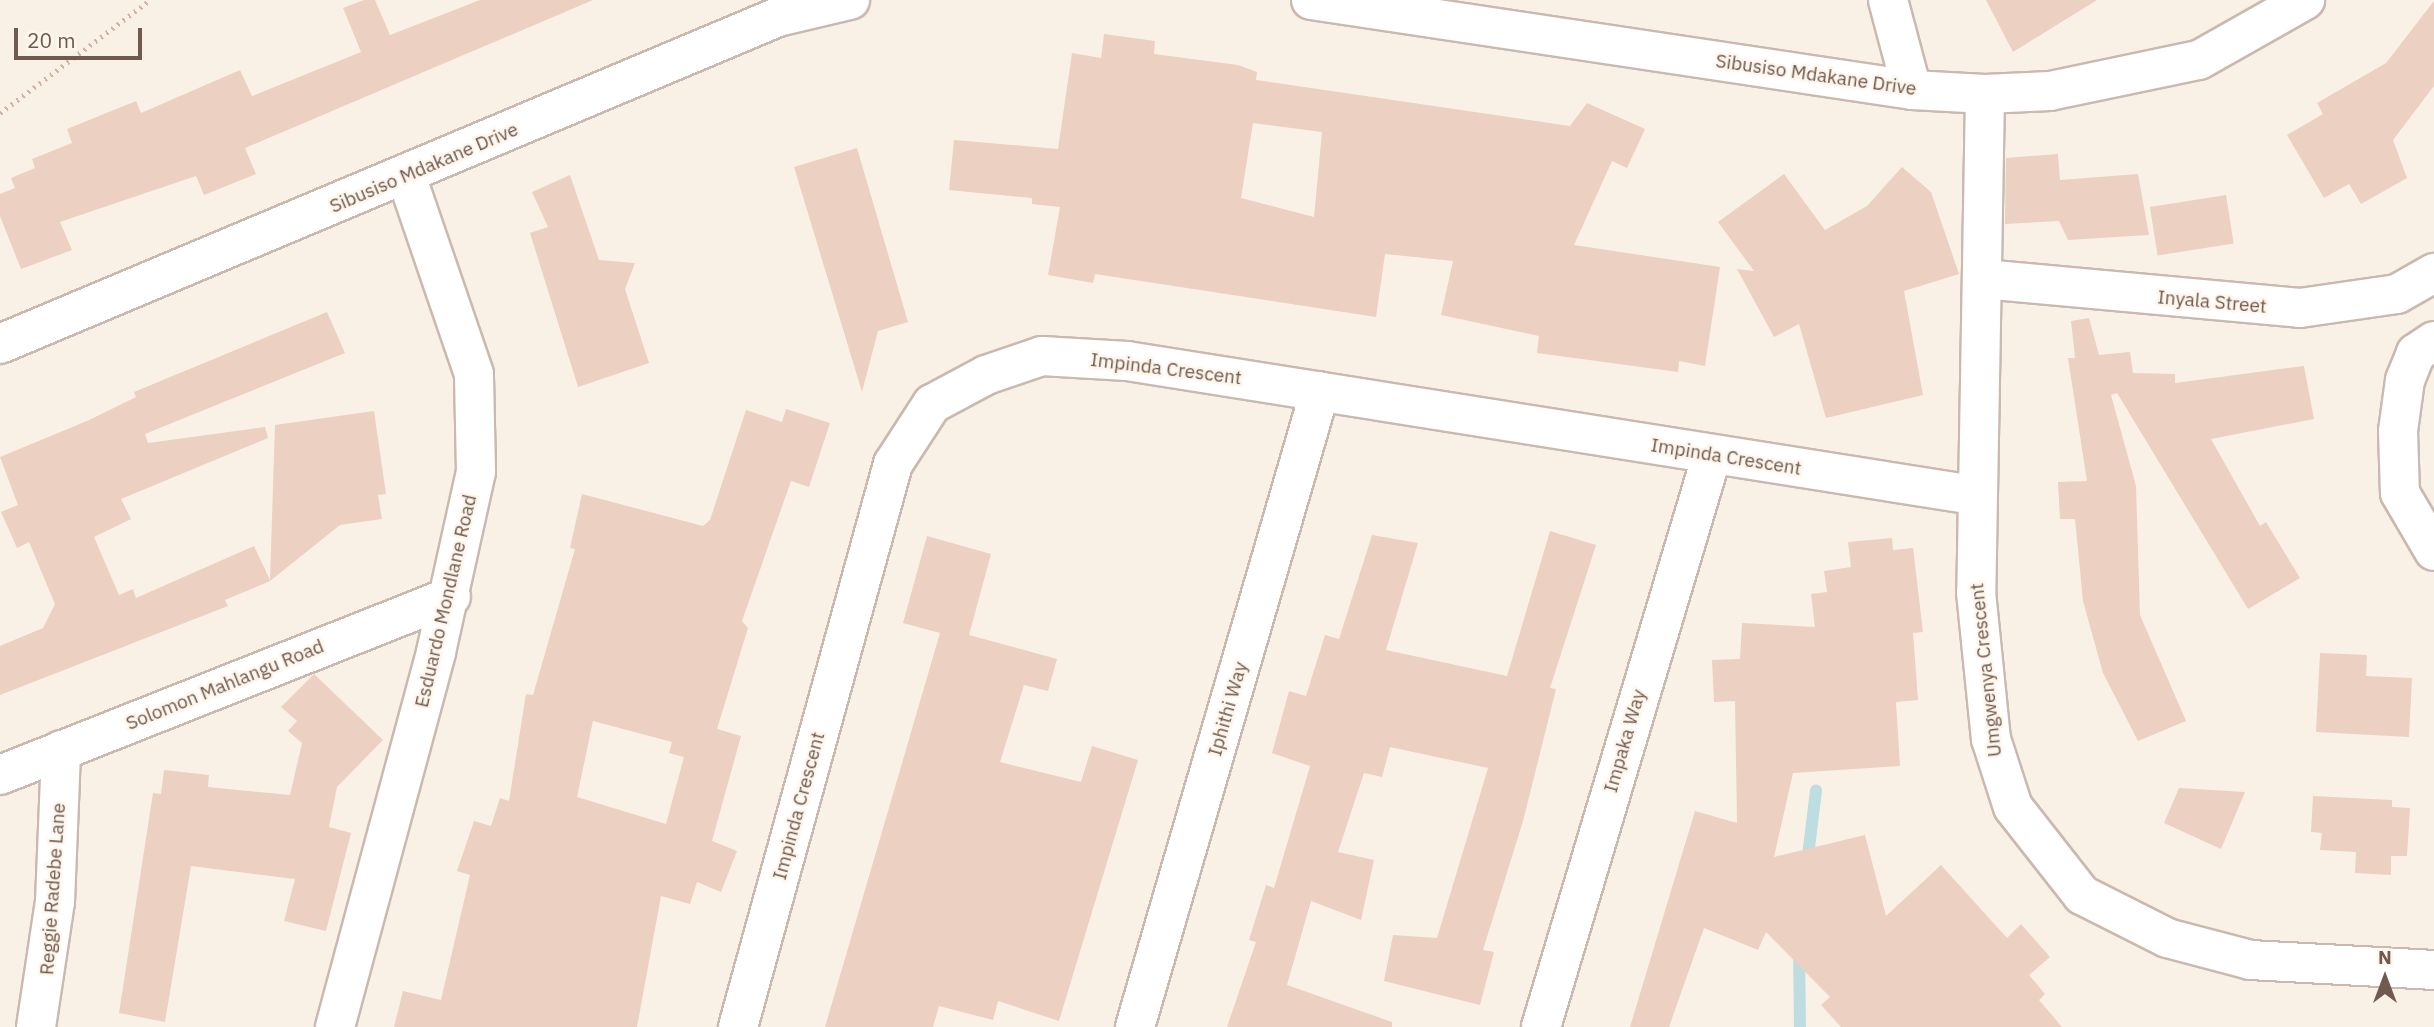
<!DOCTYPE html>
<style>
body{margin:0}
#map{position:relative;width:2434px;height:1027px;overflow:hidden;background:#faf1e6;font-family:"IBM Plex Sans",sans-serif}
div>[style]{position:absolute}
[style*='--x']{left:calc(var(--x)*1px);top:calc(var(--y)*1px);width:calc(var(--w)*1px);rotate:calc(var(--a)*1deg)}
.stream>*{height:12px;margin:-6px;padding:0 6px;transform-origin:6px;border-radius:6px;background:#bddde1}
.building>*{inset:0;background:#ecd0c1;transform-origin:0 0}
.path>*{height:4.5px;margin-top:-2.25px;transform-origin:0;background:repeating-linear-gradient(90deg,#d1b4a4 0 2px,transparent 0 7px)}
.roads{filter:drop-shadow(2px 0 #cab9ae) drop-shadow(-2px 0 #cab9ae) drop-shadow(0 2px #cab9ae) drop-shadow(0 -2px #cab9ae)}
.minor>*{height:38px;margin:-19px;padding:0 19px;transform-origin:19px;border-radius:19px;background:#fff}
span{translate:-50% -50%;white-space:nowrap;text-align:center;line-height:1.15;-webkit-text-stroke:5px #fdf6ec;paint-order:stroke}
.street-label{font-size:19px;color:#70594e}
.north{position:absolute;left:2350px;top:943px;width:70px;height:70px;-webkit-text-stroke:5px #fdf6ec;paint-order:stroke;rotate:0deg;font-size:19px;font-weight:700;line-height:28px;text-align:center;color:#70594e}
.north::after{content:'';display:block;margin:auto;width:24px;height:32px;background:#70594e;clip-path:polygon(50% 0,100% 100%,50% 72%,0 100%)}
.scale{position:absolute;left:14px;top:28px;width:128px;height:32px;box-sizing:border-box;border:4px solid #70594e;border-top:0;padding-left:9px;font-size:21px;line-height:24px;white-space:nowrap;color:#70594e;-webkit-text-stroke:5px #fdf6ec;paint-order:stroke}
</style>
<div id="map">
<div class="stream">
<i style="--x:1807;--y:864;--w:74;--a:-83"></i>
<i style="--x:1799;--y:948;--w:79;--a:89.3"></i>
</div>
<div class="building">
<i style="clip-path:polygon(364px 0,375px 0,390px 35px,480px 0,593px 0,245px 148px,256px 174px,204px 195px,196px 176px,60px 222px,72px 250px,21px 269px,0 216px,0 194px,15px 188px,11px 178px,35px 168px,32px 159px,72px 143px,67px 129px,136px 101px,141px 113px,240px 70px,252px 96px,361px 52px,343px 8px)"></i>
<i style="clip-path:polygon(1986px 0,2097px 0,2013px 52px)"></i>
<i style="clip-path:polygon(2434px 1px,2434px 86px,2393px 140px,2407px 178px,2361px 204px,2349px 184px,2324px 198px,2287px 135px,2323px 114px,2317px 103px,2386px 63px)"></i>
<i style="clip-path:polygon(evenodd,1104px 34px,1155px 41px,1154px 54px,1238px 65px,1257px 72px,1256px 80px,1570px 126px,1587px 103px,1645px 129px,1627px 168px,1612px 161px,1574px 245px,1720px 267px,1705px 366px,1679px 361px,1678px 372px,1537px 353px,1539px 336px,1441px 315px,1453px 261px,1385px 254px,1376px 317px,1095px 274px,1093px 283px,1048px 275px,1060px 207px,1032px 204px,1032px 198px,949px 190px,954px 140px,1058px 149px,1072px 53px,1101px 58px,1104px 34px,1253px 123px,1322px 132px,1314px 217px,1241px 198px,1253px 123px)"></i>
<i style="clip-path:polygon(857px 148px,908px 322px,878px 331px,862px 392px,794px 167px)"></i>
<i style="clip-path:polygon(2058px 154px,2060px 180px,2138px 174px,2149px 235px,2068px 240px,2059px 221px,2005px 224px,2006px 158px)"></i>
<i style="clip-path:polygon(1902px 167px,1931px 192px,1959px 274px,1904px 291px,1923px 395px,1826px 418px,1799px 324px,1774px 337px,1737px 269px,1754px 271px,1718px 222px,1784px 174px,1825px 230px,1867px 206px)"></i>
<i style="clip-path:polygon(570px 175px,599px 260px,635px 263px,625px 289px,649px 363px,578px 387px,530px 233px,548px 227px,532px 192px)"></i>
<i style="left:2226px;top:195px;width:49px;height:77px;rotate:81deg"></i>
<i style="clip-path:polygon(327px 312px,345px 353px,145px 434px,148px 443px,265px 427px,268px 438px,121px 499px,131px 519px,94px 537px,119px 595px,133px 589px,136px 598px,254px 546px,270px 580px,275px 425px,374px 411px,386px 494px,378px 495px,382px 519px,340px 525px,270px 581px,225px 600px,228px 606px,0 695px,0 646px,43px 628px,55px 604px,29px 542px,17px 548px,1px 512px,18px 505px,0 457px,87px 421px,136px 397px,134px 392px)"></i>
<i style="clip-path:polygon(2089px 318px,2099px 355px,2130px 352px,2133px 373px,2175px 374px,2175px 383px,2304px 366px,2314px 419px,2211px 439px,2260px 526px,2266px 522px,2300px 578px,2248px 609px,2117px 393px,2111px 395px,2136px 486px,2140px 615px,2186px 721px,2138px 741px,2103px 673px,2083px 601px,2075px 519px,2060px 519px,2058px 482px,2087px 481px,2068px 358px,2075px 358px,2071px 321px)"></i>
<i style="clip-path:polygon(evenodd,786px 409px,830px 423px,809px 487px,791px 481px,742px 621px,748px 628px,717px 729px,741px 736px,712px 841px,737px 851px,721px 892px,697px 882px,690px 904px,661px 896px,637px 1027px,394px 1027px,403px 991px,441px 1000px,470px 875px,457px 871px,474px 821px,491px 826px,500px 798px,509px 801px,526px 694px,533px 695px,575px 549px,570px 548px,582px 494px,703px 526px,710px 520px,746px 410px,782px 422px,786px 409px,593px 721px,672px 742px,669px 753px,684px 757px,666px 824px,577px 797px,593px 721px)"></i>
<i style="clip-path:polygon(1550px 531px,1596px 545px,1550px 688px,1556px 689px,1523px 821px,1483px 950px,1494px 952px,1480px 1005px,1384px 981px,1393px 935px,1437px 938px,1488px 768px,1390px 747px,1382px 777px,1364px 773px,1338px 852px,1374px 860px,1361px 920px,1311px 901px,1287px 985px,1392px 1022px,1392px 1027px,1227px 1027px,1256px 942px,1249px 940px,1266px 885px,1274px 888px,1310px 766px,1272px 753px,1289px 691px,1306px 696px,1325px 635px,1339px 639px,1372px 535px,1418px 543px,1386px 650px,1507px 676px)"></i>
<i style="clip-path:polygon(927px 536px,991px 554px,969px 635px,1057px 659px,1048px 691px,1024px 685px,1000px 762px,1081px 782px,1092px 746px,1138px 760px,1059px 1021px,998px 1001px,993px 1020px,939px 1006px,933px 1027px,825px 1027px,940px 633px,903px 623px)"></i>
<i style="clip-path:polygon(1892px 538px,1893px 550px,1913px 548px,1923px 632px,1913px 633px,1918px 700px,1896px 702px,1900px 766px,1793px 773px,1774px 857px,1865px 835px,1886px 916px,1941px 865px,2007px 938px,2021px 924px,2050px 957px,2029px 975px,2045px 994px,2039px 1000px,2062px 1027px,1841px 1027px,1821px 1005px,1830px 997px,1766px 932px,1758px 950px,1704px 928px,1669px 1027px,1630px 1027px,1695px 811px,1737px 823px,1735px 701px,1714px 702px,1712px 660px,1740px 659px,1742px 623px,1815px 627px,1811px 594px,1827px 592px,1824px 571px,1851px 567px,1848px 542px)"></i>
<i style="clip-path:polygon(2320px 653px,2367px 655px,2366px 676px,2412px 678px,2409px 737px,2316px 732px)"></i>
<i style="clip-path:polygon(314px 674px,383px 740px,337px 787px,329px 827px,351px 833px,326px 931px,284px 921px,295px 879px,191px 866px,165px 1022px,119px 1013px,153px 793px,161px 794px,164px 770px,209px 775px,208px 787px,290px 795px,302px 743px,288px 731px,297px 721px,281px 707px)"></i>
<i style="clip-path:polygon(2179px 788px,2245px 792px,2221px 849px,2164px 823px)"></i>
<i style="clip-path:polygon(2313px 796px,2392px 800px,2392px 807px,2410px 808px,2407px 856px,2391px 856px,2391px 875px,2355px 873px,2356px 852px,2320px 850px,2322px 833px,2311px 832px)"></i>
</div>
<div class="path">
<i style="--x:0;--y:113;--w:188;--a:-37"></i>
</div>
<div class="roads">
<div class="minor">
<i style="--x:1311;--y:0;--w:608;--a:8.52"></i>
<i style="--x:1912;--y:90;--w:73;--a:3.1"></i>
<i style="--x:1985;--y:94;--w:65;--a:-2.6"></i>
<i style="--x:2050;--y:91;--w:152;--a:-11.8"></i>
<i style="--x:2199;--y:60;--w:122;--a:-29.5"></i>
<i style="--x:1888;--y:0;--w:93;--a:75.1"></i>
<i style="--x:1985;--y:94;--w:498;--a:91"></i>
<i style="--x:1976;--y:592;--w:148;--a:84.2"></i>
<i style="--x:1991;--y:739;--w:71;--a:72.1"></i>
<i style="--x:2013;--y:807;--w:112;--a:51.9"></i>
<i style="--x:2082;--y:895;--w:95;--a:26.8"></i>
<i style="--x:2167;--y:938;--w:86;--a:14.8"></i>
<i style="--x:2250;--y:960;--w:184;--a:3.1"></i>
<i style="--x:1983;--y:279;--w:318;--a:5.2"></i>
<i style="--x:2300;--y:308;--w:98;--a:-8.2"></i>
<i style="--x:2397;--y:294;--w:43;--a:-29.6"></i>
<i style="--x:2434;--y:341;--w:22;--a:146"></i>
<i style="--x:2416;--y:353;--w:29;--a:112"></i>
<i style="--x:2405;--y:380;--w:51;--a:97.8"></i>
<i style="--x:2398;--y:431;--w:62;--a:88.2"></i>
<i style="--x:2400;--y:493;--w:67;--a:59.6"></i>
<i style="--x:0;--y:344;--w:844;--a:-22.8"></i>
<i style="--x:778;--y:17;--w:74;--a:-13.3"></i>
<i style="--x:0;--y:775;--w:485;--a:-21.6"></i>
<i style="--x:36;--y:1027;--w:126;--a:-81.4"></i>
<i style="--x:55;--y:902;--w:152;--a:-87.7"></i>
<i style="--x:335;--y:1027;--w:388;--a:-74.9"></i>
<i style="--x:436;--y:652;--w:184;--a:-77.5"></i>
<i style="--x:476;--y:472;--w:98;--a:-91.2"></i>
<i style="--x:474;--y:374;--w:210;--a:-108.9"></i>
<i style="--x:738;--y:1027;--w:584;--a:-74.61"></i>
<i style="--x:893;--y:464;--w:72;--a:-57"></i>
<i style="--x:932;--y:404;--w:61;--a:-28.2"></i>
<i style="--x:986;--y:375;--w:59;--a:-18.7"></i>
<i style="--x:1042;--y:356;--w:85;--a:3.4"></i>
<i style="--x:1127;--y:361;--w:857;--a:9"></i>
<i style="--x:1135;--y:1027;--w:662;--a:-73.78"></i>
<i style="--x:1541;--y:1027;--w:597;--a:-73.36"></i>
</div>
</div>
<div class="street-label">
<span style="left:1816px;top:75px;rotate:8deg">Sibusiso Mdakane Drive</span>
<span style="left:424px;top:168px;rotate:-23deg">Sibusiso Mdakane Drive</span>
<span style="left:2212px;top:302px;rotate:5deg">Inyala Street</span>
<span style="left:1166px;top:369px;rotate:7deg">Impinda Crescent</span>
<span style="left:1726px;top:457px;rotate:9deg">Impinda Crescent</span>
<span style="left:446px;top:601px;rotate:-77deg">Esduardo Mondlane Road</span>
<span style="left:1986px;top:670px;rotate:-96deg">Umgwenya Crescent</span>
<span style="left:225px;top:685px;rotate:-22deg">Solomon Mahlangu Road</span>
<span style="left:1228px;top:709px;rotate:-74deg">Iphithi Way</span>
<span style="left:1625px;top:741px;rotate:-74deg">Impaka Way</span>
<span style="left:799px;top:806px;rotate:-75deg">Impinda Crescent</span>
<span style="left:53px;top:889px;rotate:-86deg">Reggie Radebe Lane</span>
</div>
<div class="north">N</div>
<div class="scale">20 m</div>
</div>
